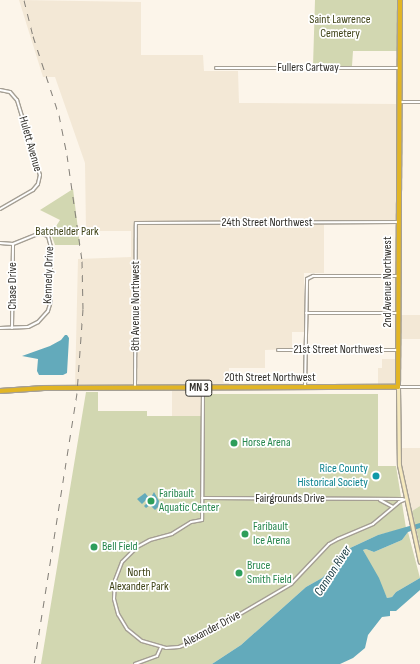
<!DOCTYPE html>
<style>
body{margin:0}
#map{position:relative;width:420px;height:664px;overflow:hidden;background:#fcf5ea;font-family:"Sofia Sans Condensed",sans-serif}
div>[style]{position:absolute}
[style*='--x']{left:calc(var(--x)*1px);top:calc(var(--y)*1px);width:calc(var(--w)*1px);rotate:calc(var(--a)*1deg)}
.built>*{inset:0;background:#f3e8d6;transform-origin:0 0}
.green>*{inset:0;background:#d2d7b1}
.water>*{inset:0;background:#63aabb}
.roads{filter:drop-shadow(1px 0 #a59f94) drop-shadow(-1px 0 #a59f94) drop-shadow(0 1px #a59f94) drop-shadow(0 -1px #a59f94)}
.street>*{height:2px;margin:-1px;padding:0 1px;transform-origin:1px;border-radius:1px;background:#fff}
.secondary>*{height:3px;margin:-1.5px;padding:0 1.5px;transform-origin:1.5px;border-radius:1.5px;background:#f6e9bd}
.highway>*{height:4px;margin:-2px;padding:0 2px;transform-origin:2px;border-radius:2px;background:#e2b524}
.rail>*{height:1px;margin-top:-0.5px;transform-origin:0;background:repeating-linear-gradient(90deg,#827e77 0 7px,transparent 0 14px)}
.dots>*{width:11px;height:11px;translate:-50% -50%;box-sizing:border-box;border:2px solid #fff;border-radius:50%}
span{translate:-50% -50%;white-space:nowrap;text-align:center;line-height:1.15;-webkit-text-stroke:3.5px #fff;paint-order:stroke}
.shield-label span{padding:1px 3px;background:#fff;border:1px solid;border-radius:3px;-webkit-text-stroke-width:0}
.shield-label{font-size:11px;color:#312f2a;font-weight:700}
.park-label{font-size:12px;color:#3e4216}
.street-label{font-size:12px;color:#312f2a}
.leisure-label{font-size:12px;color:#27864d}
.left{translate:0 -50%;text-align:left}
.culture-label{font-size:12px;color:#0d838f}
.right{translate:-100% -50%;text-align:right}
.water-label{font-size:13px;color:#173a41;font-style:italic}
</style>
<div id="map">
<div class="built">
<i style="clip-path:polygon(19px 0,141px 2px,141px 55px,203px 55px,204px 71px,238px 71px,239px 103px,398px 104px,398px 220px,324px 220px,324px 273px,304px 273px,304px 332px,292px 332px,292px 349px,265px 350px,265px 368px,229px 368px,229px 386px,75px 386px,78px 259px,131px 257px,131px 231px,86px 231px,85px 163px,55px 77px,43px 77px)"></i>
<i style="left:400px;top:315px;width:20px;height:24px"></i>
<i style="clip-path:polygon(382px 359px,399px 359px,399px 385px,378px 386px,378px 368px,382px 368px)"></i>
<i style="left:172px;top:389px;width:29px;height:27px"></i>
<i style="clip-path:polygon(401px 448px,420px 448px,420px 506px,412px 511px,401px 466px)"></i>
</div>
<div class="green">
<i style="clip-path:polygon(315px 0,398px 0,397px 51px,353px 51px,352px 66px,313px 66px)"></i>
<i style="clip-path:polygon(73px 189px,80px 245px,55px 245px,51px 234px,60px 220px,40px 210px)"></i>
<i style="clip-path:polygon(86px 392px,98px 392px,98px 411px,147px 411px,147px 416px,201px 416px,201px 394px,378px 394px,378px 466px,396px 466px,406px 528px,378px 535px,348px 549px,339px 561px,322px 578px,306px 587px,241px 645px,212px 664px,41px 664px)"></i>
<i style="clip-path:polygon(420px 506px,420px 546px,412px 511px)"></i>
<i style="clip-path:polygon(408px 532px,420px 578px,396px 592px,392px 597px,387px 598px,363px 550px,366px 549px,374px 552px,402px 540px)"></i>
</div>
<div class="water">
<i style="clip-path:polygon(65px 335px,67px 335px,69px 338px,67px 373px,63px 375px,39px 375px,37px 371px,38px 359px,22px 356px,50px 346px,61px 340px)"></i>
<i style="clip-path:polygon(154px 492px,159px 501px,158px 507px,155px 510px,150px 505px,146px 508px,144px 506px,148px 502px,146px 500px,142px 504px,137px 499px,145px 493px,150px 499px)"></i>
<i style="clip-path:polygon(420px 523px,420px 528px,408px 532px,402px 540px,374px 552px,366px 549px,363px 550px,379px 578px,387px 598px,392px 597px,396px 592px,420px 578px,420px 590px,396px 611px,390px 611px,390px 616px,382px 617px,368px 635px,365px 648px,353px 658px,340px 664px,212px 664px,241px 645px,306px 587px,322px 578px,339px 561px,348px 549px,378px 535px)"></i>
</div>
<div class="roads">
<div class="street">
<i style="--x:216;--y:68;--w:183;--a:0"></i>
<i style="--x:0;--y:90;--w:10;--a:11"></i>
<i style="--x:10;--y:92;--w:11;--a:49"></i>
<i style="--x:17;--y:100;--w:78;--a:73"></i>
<i style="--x:40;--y:175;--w:9;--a:103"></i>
<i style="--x:38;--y:184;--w:8;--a:130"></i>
<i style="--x:33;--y:190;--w:38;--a:150"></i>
<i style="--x:400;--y:102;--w:20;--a:0"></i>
<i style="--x:0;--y:243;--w:13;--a:4"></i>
<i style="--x:13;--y:244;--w:29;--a:-22"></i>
<i style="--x:40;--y:233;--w:9;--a:21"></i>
<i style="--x:48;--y:236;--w:11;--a:75"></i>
<i style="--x:51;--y:247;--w:54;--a:90"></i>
<i style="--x:51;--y:301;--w:10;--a:107"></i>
<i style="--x:48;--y:311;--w:15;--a:132"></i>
<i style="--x:38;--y:322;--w:11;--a:153"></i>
<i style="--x:28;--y:327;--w:28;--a:178"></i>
<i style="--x:306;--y:313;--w:92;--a:0"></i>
<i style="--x:12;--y:328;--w:84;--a:-89.3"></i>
<i style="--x:278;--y:350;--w:120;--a:0"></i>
<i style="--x:135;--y:387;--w:164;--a:-89.7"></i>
<i style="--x:136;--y:223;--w:263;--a:-0.2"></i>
<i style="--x:305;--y:387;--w:108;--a:-88.9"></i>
<i style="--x:307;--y:279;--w:7;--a:-27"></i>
<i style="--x:313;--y:276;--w:84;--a:0"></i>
<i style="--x:398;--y:387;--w:22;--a:0"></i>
<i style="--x:203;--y:388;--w:132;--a:90.4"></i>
<i style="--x:202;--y:520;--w:11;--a:170"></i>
<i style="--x:191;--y:522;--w:22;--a:148"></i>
<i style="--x:172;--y:534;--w:23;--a:165"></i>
<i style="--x:150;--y:540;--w:15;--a:152"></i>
<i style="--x:137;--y:547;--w:21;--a:135"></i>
<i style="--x:122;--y:562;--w:19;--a:111"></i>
<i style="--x:115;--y:580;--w:19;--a:93"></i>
<i style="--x:114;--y:599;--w:16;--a:75"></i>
<i style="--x:118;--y:614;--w:17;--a:59"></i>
<i style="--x:127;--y:629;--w:19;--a:39"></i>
<i style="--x:142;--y:641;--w:25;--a:16"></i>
<i style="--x:166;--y:648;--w:13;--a:-4"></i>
<i style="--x:179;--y:647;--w:16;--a:-22"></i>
<i style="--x:194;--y:641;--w:113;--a:-30.4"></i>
<i style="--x:291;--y:584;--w:55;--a:-46.5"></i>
<i style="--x:329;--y:544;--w:10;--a:-29"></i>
<i style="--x:338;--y:539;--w:38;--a:-23"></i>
<i style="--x:373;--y:524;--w:34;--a:-40"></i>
<i style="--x:399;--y:502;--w:8;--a:-23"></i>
<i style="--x:202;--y:498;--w:201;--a:0.3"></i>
<i style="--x:380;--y:500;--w:15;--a:28"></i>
<i style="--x:135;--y:664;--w:23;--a:-20"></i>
<i style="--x:157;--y:656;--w:10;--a:-66"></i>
</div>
<div class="secondary">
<i style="--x:398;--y:387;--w:78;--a:89.3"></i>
<i style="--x:399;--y:465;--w:99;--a:77.8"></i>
</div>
<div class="highway">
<i style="--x:0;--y:391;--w:44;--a:-3.9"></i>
<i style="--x:44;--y:388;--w:354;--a:-0.2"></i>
<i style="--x:398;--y:387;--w:387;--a:-89.7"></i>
</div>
</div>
<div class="rail">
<i style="--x:24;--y:0;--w:37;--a:76"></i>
<i style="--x:33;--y:36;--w:83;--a:71.8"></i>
<i style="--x:59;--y:115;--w:41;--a:78.7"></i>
<i style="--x:67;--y:155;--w:107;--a:81.9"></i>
<i style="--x:82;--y:261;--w:48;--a:88.8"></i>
<i style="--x:83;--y:309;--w:84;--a:94.1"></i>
<i style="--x:77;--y:393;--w:274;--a:99"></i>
</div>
<div class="dots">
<i style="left:234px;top:443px;background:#2e9e5b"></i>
<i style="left:376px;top:476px;background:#0f9aa8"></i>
<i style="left:151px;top:501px;background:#2e9e5b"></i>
<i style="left:245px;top:534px;background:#2e9e5b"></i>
<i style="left:94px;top:547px;background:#2e9e5b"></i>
<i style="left:239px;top:573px;background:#2e9e5b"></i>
</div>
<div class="shield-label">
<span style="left:199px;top:388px">MN 3</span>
</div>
<div class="park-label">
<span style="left:340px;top:27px">Saint Lawrence<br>Cemetery</span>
<span style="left:67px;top:232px">Batchelder Park</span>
<span style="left:139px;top:580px">North<br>Alexander Park</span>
</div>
<div class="street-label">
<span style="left:308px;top:68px">Fullers Cartway</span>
<span style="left:30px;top:144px;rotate:74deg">Hulett Avenue</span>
<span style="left:267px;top:223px">24th Street Northwest</span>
<span style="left:49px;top:275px;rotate:-88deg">Kennedy Drive</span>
<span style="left:388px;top:282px;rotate:-90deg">2nd Avenue Northwest</span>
<span style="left:13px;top:286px;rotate:-90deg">Chase Drive</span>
<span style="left:136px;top:306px;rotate:-90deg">8th Avenue Northwest</span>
<span style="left:338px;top:350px">21st Street Northwest</span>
<span style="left:270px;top:378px">20th Street Northwest</span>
<span style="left:290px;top:499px">Fairgrounds Drive</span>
<span style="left:212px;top:629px;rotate:-28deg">Alexander Drive</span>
</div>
<div class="leisure-label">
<span class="left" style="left:242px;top:443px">Horse Arena</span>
<span class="left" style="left:159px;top:501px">Faribault<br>Aquatic Center</span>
<span class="left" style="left:253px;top:534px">Faribault<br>Ice Arena</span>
<span class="left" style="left:102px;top:547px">Bell Field</span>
<span class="left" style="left:247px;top:573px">Bruce<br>Smith Field</span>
</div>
<div class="culture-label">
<span class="right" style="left:368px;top:476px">Rice County<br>Historical Society</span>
</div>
<div class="water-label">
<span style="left:333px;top:571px;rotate:-57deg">Cannon River</span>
</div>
</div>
